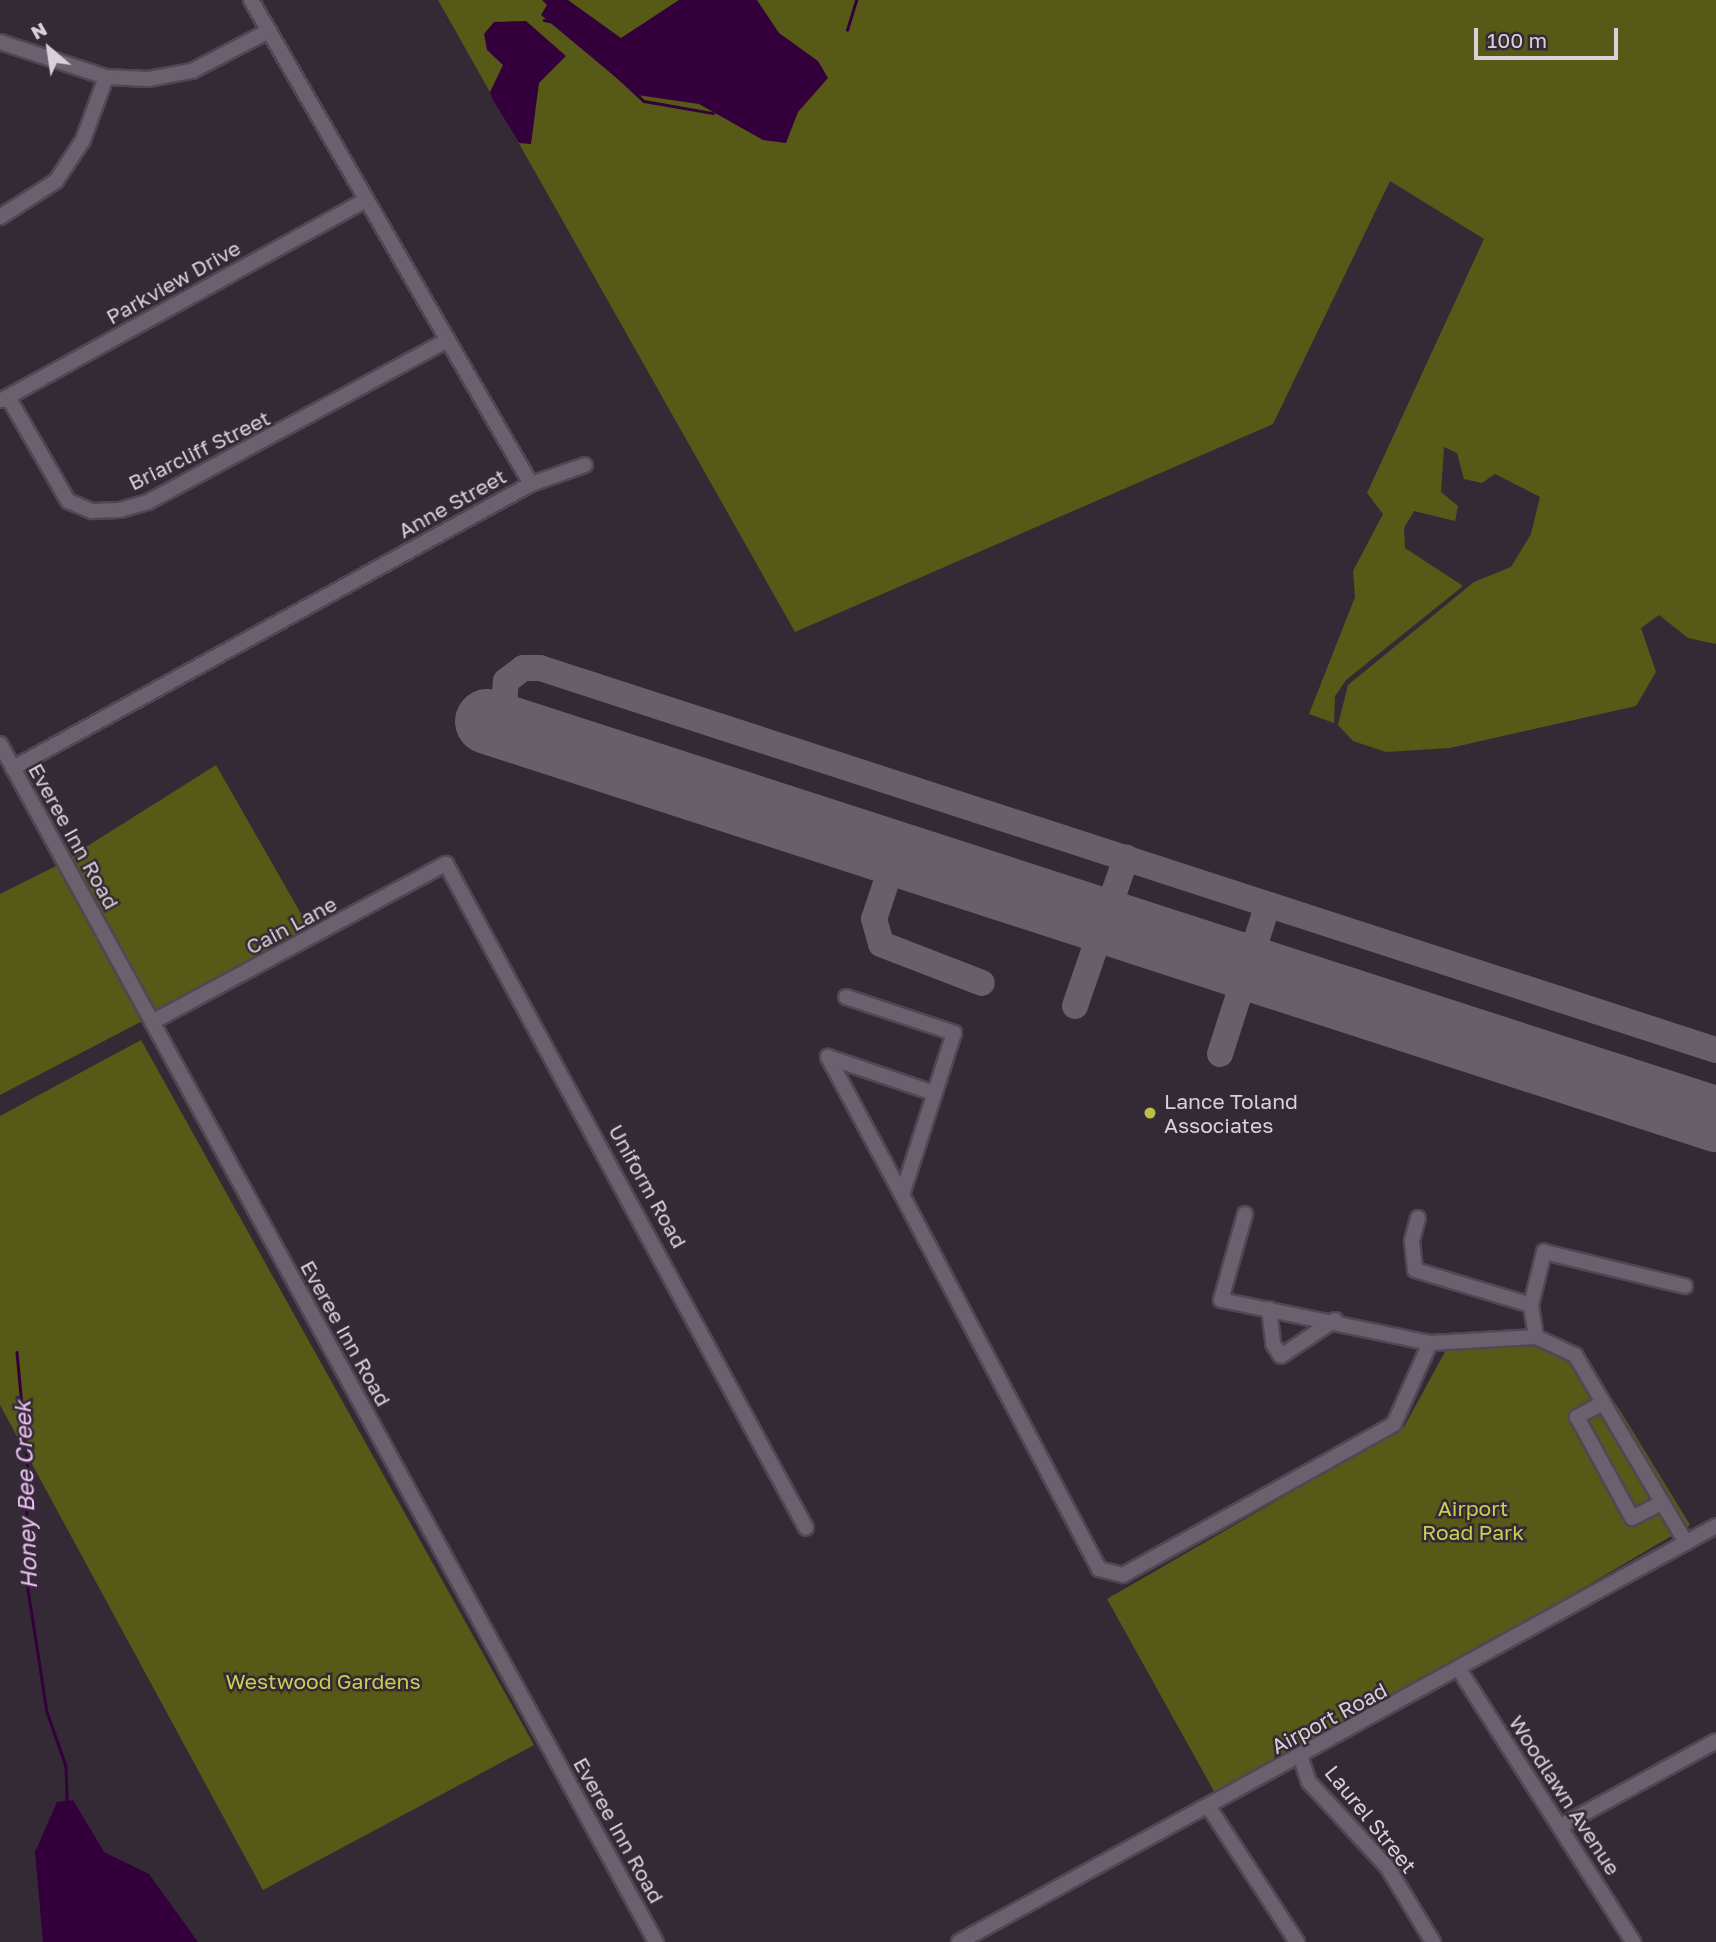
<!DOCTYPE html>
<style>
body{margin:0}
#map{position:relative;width:1716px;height:1942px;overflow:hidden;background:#342a36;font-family:"Golos Text",sans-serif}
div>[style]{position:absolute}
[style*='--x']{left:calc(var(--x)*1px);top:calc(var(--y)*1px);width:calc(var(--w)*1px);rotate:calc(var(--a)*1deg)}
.green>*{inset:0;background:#575917}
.water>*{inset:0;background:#34003c}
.stream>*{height:2.5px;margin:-1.25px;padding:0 1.25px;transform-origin:1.25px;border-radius:1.25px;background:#34003c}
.taxiway>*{height:26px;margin:-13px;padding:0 13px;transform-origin:13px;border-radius:13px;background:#685f6a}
.runway>*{height:65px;margin:-32.5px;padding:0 32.5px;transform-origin:32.5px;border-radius:32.5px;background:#685f6a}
.roads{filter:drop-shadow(2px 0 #514752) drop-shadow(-2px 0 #514752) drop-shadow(0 2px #514752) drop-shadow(0 -2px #514752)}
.minor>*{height:14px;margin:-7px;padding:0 7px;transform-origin:7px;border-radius:7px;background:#6b606d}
.dots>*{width:19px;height:19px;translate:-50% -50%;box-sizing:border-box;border:4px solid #342a36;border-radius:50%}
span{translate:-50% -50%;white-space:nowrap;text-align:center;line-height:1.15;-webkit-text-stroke:5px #342a36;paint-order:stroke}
.street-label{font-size:21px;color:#d8d1d9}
.poi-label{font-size:21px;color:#d8d1d9}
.left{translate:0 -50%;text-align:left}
.park-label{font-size:21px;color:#cbce55}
.water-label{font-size:23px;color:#efc1f6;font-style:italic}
.north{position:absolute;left:14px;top:14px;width:70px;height:70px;-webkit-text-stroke:5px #342a36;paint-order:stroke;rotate:331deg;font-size:19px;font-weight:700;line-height:28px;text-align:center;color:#d8d1d9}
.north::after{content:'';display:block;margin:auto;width:24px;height:32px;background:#d8d1d9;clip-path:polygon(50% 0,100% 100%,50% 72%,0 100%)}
.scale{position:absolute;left:1474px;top:28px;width:144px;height:32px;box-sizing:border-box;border:4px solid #d8d1d9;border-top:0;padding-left:9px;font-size:21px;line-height:24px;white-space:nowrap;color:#d8d1d9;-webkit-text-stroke:5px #342a36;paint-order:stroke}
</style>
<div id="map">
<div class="green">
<i style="clip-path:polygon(438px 0,1716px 0,1716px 644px,1688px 638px,1659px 615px,1641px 628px,1656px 672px,1636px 706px,1450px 748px,1386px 752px,1353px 741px,1338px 725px,1348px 685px,1474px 582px,1511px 567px,1531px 534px,1540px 497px,1495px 474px,1482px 483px,1464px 479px,1457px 453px,1444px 447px,1441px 492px,1458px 506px,1455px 521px,1414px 511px,1404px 528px,1405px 548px,1463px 586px,1346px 680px,1335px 696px,1334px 723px,1309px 714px,1355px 597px,1353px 571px,1383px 514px,1367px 493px,1484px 239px,1390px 181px,1273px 424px,795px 632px)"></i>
<i style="clip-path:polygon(216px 765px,312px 933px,0 1095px,0 894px,56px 866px)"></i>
<i style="clip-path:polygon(141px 1040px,534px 1745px,263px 1890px,0 1405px,0 1116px)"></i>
<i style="clip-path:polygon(1524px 1342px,1564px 1349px,1618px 1407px,1690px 1525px,1220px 1802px,1107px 1599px,1404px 1427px,1447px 1348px)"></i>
</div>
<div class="water">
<i style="clip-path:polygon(542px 0,568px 0,621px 38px,679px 0,757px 0,779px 33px,818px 61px,828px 78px,798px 112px,786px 143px,763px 140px,699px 104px,637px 95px,541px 15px,547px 5px)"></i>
<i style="clip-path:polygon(526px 21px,566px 56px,539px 83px,531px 144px,519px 143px,493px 100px,490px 92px,503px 65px,487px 50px,484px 34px,494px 22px)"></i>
<i style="clip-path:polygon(73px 1800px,104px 1852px,149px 1874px,198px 1942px,43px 1942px,35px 1852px,57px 1802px)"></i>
</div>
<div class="stream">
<i style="--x:544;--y:20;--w:10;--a:11"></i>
<i style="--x:847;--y:30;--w:31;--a:-73"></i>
<i style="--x:586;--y:47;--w:79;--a:43"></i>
<i style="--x:644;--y:101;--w:70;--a:9.9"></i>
<i style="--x:17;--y:1352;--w:120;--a:84.7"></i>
<i style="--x:28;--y:1471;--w:99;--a:91.7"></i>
<i style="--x:25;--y:1570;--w:144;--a:81.2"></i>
<i style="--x:47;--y:1712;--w:57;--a:70.6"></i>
<i style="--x:66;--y:1766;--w:36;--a:88"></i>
</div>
<div class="taxiway">
<i style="--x:502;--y:726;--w:45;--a:-84.9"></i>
<i style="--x:506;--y:681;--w:21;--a:-37"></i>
<i style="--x:523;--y:668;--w:17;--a:0"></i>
<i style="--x:540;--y:668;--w:1236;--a:18"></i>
<i style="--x:895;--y:856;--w:66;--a:108.4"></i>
<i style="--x:874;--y:919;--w:26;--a:74"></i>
<i style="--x:881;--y:944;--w:108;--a:21.1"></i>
<i style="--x:1075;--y:1006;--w:157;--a:-71"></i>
<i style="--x:1220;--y:1054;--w:157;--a:-72.3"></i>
</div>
<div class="runway">
<i style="--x:487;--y:721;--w:1292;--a:17.94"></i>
</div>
<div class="roads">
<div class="minor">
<i style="--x:251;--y:0;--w:559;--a:59.95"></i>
<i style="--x:0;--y:42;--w:112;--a:18.3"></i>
<i style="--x:106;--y:77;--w:42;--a:2.7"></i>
<i style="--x:148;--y:79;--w:45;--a:-10.3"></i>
<i style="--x:192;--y:71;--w:87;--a:-27.5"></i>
<i style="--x:0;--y:217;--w:67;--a:-32.7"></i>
<i style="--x:56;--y:181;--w:49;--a:-56.6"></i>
<i style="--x:83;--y:140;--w:67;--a:-69.9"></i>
<i style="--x:8;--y:397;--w:120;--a:60"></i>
<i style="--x:68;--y:501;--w:26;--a:23"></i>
<i style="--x:92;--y:511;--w:28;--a:-2"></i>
<i style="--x:120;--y:510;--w:29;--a:-16"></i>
<i style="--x:148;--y:502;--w:341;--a:-28.4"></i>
<i style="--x:2;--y:400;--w:415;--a:-28.8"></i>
<i style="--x:0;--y:744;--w:1366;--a:61.3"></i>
<i style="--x:13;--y:768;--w:591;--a:-28.73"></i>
<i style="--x:531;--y:484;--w:57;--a:-19.4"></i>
<i style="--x:846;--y:997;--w:114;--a:18.4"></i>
<i style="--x:954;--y:1033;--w:170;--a:107.8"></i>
<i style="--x:902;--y:1195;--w:423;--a:62.2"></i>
<i style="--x:1099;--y:1569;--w:25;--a:14"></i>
<i style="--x:1123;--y:1575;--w:310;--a:-29.1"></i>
<i style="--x:1394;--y:1424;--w:89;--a:-66"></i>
<i style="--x:1430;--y:1343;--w:106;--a:-3.2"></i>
<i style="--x:1536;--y:1337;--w:43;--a:24.8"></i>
<i style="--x:1575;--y:1355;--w:218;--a:59.4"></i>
<i style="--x:152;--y:1022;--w:334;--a:-28.3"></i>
<i style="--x:446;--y:864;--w:755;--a:61.53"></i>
<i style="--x:902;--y:1195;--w:157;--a:-118.2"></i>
<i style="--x:828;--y:1057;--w:112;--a:18.8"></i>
<i style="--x:1245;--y:1214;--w:89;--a:105.6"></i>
<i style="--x:1221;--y:1300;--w:213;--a:11.6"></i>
<i style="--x:1418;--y:1218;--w:24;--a:105"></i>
<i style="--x:1412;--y:1241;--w:29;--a:84"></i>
<i style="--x:1415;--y:1270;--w:121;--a:16.8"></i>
<i style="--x:1269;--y:1309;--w:35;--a:83"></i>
<i style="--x:1273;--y:1344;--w:14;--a:56"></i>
<i style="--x:1281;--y:1356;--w:65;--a:-33.7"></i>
<i style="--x:1536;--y:1337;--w:32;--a:-99"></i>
<i style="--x:1531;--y:1305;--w:55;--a:-76.2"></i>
<i style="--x:1544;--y:1252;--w:145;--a:13.6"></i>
<i style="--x:1603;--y:1403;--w:30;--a:152"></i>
<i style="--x:1577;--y:1417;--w:115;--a:61.4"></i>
<i style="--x:1632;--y:1518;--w:34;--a:-27"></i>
<i style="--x:1460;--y:1671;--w:322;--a:57.4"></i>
<i style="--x:1301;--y:1758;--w:25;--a:72"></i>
<i style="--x:1309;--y:1782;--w:117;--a:47.4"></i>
<i style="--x:1388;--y:1868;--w:87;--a:58.7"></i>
<i style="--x:1208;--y:1806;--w:163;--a:56.8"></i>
<i style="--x:1561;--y:1826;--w:177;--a:-28.7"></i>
<i style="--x:959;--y:1942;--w:864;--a:-28.79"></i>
</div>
</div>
<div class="dots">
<i style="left:1150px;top:1113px;background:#bcbf43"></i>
</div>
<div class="street-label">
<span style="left:173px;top:282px;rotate:-29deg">Parkview Drive</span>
<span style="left:199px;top:450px;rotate:-26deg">Briarcliff Street</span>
<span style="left:452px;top:503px;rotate:-29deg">Anne Street</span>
<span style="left:74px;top:836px;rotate:61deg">Everee Inn Road</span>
<span style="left:291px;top:925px;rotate:-28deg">Cain Lane</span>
<span style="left:648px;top:1186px;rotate:61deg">Uniform Road</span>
<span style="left:346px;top:1333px;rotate:61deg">Everee Inn Road</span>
<span style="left:1329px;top:1718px;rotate:-28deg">Airport Road</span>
<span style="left:1565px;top:1795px;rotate:57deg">Woodlawn Avenue</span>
<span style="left:1371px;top:1819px;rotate:51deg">Laurel Street</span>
<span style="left:619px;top:1830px;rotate:61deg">Everee Inn Road</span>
</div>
<div class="poi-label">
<span class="left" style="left:1164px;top:1113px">Lance Toland<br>Associates</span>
</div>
<div class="park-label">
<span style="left:1473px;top:1520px">Airport<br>Road Park</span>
<span style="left:323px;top:1681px">Westwood Gardens</span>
</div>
<div class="water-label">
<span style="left:25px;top:1495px;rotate:-92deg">Honey Bee Creek</span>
</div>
<div class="north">N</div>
<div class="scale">100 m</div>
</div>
